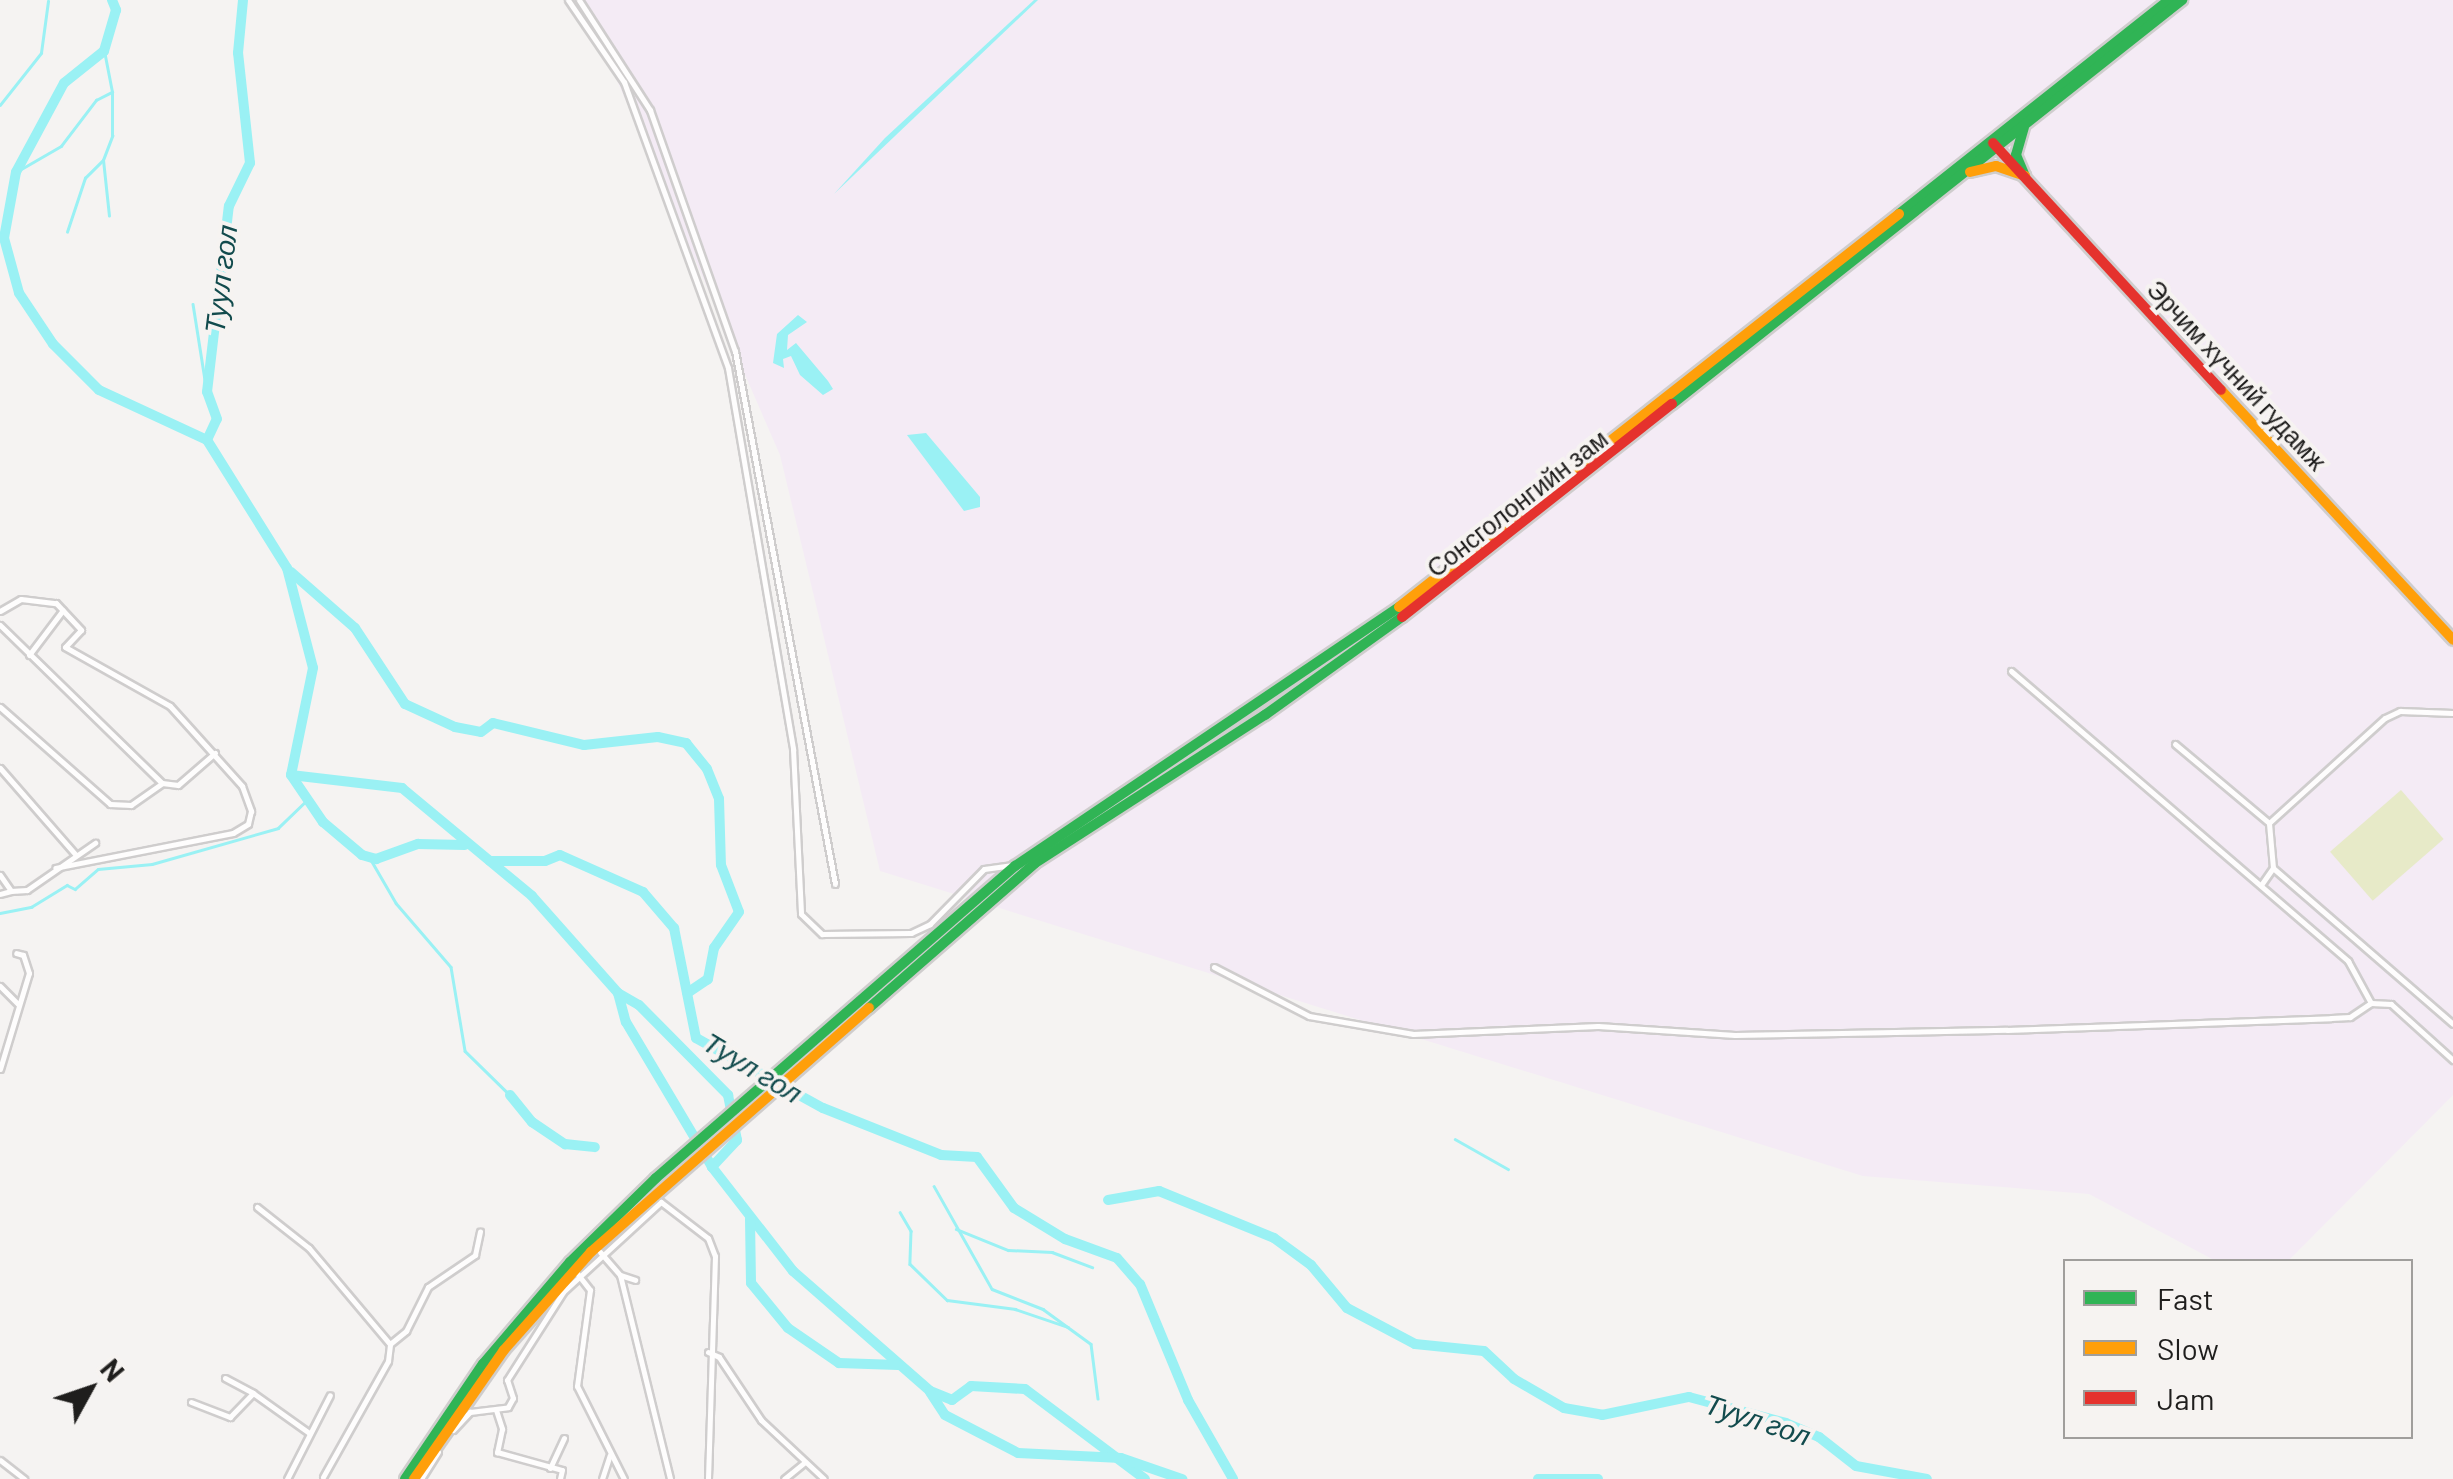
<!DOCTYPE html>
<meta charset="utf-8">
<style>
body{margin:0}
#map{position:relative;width:2453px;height:1479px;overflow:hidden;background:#f5f3f2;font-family:Barlow,sans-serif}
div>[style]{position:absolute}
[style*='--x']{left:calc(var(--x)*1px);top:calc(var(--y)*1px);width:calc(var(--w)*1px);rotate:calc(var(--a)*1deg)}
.industrial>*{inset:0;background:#f4ebf5}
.green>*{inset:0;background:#e7eac8;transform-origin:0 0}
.water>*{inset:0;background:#9af1f4}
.stream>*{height:2.5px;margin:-1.25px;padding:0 1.25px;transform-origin:1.25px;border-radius:1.25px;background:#9af1f4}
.river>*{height:10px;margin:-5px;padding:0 5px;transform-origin:5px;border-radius:5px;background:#9af1f4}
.roads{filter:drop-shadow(2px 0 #cfcdcd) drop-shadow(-2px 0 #cfcdcd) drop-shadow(0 2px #cfcdcd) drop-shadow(0 -2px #cfcdcd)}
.street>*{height:5px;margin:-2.5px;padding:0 2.5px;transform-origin:2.5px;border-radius:2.5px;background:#fefdfd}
.fast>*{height:10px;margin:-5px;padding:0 5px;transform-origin:5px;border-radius:5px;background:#30b455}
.slow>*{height:10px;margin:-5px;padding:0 5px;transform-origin:5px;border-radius:5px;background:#ff9f0a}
.jam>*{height:10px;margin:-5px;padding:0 5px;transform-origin:5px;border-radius:5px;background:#e5322d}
span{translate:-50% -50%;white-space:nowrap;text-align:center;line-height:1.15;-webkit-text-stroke:8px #f6f3f1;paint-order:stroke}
.street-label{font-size:25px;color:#1f1e1d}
.water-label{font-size:28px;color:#124b4d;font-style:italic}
.legend{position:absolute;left:2063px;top:1259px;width:350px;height:180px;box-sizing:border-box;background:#f6f3f1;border:2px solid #a09e9c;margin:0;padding:12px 18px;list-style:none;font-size:30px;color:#1f1e1d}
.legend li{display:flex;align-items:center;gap:20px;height:50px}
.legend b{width:50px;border:2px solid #a09e9c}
.north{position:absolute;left:40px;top:1339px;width:100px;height:100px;-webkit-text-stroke:8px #f6f3f1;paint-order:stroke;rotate:50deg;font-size:28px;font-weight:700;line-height:40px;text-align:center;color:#1f1e1d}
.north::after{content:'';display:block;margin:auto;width:35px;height:45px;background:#1f1e1d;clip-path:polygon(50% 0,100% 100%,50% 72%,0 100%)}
</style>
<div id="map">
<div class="industrial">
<i style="clip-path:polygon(582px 0,2453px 0,2453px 1095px,2288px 1261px,2216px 1261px,2089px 1194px,1863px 1176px,880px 871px,780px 455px)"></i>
</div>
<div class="green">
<i style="left:2401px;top:790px;width:65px;height:94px;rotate:49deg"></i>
</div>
<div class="water">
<i style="clip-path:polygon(1034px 0,1038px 0,834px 194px,885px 138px)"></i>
<i style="clip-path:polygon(798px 315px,807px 322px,788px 335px,787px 350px,796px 343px,828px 381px,833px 389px,823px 395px,800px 375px,791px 356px,783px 359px,784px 368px,773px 363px,777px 334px)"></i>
<i style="clip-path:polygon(926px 433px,980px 497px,980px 507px,964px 511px,907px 435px)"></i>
</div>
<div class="stream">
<i style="--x:0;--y:105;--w:66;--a:-51.7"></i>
<i style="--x:41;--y:53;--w:52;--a:-82.3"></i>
<i style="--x:16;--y:172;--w:52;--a:-30"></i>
<i style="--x:61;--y:146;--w:58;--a:-52.7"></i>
<i style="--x:96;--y:100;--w:18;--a:-27"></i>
<i style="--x:112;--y:92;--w:42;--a:-101"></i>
<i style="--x:109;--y:216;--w:56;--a:-96.1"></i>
<i style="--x:103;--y:160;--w:26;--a:-69"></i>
<i style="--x:112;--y:136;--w:43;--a:-90"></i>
<i style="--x:67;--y:232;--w:57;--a:-71.6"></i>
<i style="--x:85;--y:178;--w:24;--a:-45"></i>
<i style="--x:193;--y:304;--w:89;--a:81"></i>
<i style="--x:370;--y:858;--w:52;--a:60"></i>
<i style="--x:396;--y:903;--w:84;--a:49.3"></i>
<i style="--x:451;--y:967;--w:85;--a:80.5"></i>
<i style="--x:465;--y:1051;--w:63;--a:44.4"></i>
<i style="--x:0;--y:913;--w:32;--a:-11"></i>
<i style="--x:31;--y:907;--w:42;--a:-31.4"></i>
<i style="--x:67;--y:885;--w:9;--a:27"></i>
<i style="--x:75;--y:889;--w:30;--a:-41"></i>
<i style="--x:98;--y:869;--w:54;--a:-5.3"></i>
<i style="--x:152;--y:864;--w:131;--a:-15.9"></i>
<i style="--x:278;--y:828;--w:39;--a:-44"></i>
<i style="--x:1455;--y:1139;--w:61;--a:29.5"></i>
<i style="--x:934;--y:1186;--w:118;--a:60.6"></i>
<i style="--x:992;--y:1289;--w:55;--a:21.4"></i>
<i style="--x:1043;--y:1309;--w:59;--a:36.1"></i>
<i style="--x:1091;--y:1344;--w:55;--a:82.7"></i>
<i style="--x:900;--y:1212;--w:22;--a:60"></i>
<i style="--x:911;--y:1231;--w:33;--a:92"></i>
<i style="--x:910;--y:1264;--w:52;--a:44.2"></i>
<i style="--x:947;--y:1300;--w:69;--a:7.5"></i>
<i style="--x:1015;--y:1309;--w:56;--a:18.8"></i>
<i style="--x:956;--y:1229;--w:56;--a:22"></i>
<i style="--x:1008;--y:1250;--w:44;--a:2.6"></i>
<i style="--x:1052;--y:1252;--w:43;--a:20.6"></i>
</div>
<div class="river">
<i style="--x:112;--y:0;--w:11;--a:68"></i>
<i style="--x:116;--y:10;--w:43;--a:106.3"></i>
<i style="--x:104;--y:51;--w:51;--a:141.3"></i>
<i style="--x:64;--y:83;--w:101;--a:118.3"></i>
<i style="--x:16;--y:172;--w:67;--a:100.3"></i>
<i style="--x:4;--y:238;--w:57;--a:74.7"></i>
<i style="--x:19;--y:293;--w:61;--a:56.3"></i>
<i style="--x:53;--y:344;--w:65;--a:45"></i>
<i style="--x:99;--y:390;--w:119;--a:24.8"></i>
<i style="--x:207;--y:440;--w:151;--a:58"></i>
<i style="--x:287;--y:568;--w:103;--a:75.4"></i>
<i style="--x:313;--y:668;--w:109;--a:101.6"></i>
<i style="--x:291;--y:775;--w:112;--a:6.7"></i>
<i style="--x:402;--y:788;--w:169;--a:39.7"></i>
<i style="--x:532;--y:896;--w:130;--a:48.4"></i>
<i style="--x:618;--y:993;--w:24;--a:30"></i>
<i style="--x:639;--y:1005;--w:127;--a:45.3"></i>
<i style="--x:728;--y:1095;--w:46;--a:78.7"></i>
<i style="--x:737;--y:1140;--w:37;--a:133"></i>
<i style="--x:207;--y:440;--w:23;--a:-65"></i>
<i style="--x:217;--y:419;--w:29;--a:-110"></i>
<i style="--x:207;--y:392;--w:187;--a:-83.3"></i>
<i style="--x:229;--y:206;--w:48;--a:-64"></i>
<i style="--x:250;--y:163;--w:111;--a:-96.2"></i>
<i style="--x:238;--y:53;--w:53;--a:-84.6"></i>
<i style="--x:291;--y:572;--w:85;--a:41.2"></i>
<i style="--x:355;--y:628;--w:91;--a:56.7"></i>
<i style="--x:405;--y:704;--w:55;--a:24.7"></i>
<i style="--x:455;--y:727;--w:26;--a:11"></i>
<i style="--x:481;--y:732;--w:15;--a:-37"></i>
<i style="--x:493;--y:723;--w:94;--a:13.6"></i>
<i style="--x:584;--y:745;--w:74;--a:-6.2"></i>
<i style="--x:658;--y:737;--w:29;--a:12"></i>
<i style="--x:686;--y:743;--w:33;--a:51"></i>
<i style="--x:707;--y:769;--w:32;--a:68"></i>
<i style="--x:719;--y:799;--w:66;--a:88.3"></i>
<i style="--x:721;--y:865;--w:50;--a:69"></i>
<i style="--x:739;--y:912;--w:44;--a:124.8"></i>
<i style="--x:714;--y:948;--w:32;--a:101"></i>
<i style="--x:708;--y:979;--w:25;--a:146"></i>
<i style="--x:291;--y:775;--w:57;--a:55.8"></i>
<i style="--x:323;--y:822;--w:51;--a:40.2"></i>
<i style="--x:362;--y:855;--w:15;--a:16"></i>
<i style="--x:376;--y:859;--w:45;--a:-19.7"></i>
<i style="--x:418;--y:844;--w:47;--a:1.2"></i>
<i style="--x:490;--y:861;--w:55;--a:0"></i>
<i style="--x:545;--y:861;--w:16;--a:-22"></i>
<i style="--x:560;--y:855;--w:91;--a:24"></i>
<i style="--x:643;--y:892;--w:48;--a:49.3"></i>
<i style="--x:674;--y:928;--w:112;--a:78.7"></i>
<i style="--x:696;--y:1038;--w:145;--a:28.9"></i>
<i style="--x:823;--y:1108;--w:127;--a:21.7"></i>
<i style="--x:941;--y:1155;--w:36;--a:3"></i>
<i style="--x:977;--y:1157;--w:63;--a:54"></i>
<i style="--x:1014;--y:1208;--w:60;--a:31.3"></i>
<i style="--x:1065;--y:1239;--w:55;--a:20.1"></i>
<i style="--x:1117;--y:1258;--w:35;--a:49"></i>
<i style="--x:1140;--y:1284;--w:126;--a:67.5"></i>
<i style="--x:1188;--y:1400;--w:91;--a:60.3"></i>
<i style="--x:618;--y:993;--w:30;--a:75"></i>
<i style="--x:626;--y:1022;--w:169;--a:59.3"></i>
<i style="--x:712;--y:1167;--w:132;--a:52.1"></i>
<i style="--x:793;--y:1271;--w:182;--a:41.2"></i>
<i style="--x:930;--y:1391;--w:24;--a:22"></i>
<i style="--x:952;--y:1400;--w:24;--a:-36"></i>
<i style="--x:971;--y:1386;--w:54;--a:3.2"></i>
<i style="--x:1025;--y:1389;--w:150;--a:36.9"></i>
<i style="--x:510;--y:1095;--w:35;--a:51"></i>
<i style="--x:532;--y:1122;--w:40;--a:34"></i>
<i style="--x:565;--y:1144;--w:30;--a:6"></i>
<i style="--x:1108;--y:1200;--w:52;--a:-10"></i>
<i style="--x:1159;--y:1191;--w:124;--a:22.2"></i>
<i style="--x:1274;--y:1238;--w:46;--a:36.1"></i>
<i style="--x:1311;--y:1265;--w:56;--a:50.1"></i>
<i style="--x:1347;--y:1308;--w:77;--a:27.9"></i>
<i style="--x:1415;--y:1344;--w:69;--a:5.8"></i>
<i style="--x:1484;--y:1351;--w:41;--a:43"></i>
<i style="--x:1514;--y:1379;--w:58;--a:30.1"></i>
<i style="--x:1564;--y:1408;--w:39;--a:10"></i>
<i style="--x:1602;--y:1415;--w:89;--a:-11.7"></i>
<i style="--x:1689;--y:1397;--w:100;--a:15"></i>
<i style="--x:1786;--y:1423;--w:36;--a:23"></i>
<i style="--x:1819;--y:1437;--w:47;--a:38.1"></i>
<i style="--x:1856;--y:1466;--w:72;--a:10.4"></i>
<i style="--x:750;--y:1219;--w:64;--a:89.1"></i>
<i style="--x:751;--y:1283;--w:58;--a:50.6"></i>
<i style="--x:788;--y:1328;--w:62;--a:34.5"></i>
<i style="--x:839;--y:1363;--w:59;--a:1.9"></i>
<i style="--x:930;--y:1392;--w:27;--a:57"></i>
<i style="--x:945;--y:1415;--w:82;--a:27.5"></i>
<i style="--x:1018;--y:1453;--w:103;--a:2.8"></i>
<i style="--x:1121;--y:1458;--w:65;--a:19"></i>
<i style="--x:1538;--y:1479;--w:60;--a:0"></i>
</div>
<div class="roads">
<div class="street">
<i style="--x:568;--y:0;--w:99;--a:55.7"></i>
<i style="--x:624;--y:82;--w:304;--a:70"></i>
<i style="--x:728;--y:368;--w:387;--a:80.3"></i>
<i style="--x:793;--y:749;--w:165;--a:87.2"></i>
<i style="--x:801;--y:914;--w:29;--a:44"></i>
<i style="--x:822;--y:934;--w:89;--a:-0.6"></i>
<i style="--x:911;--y:933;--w:21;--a:-25"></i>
<i style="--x:930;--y:924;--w:77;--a:-45.5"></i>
<i style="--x:984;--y:869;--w:29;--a:-8"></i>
<i style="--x:579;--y:0;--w:131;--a:57.2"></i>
<i style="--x:650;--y:110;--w:256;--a:70.6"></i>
<i style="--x:735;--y:351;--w:542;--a:79.37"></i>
<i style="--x:0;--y:611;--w:24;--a:-30"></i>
<i style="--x:21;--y:599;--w:35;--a:7"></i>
<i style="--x:56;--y:603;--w:37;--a:47"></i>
<i style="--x:81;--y:630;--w:23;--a:133"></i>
<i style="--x:65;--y:647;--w:120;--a:29.3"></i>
<i style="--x:170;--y:706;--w:108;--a:48"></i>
<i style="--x:242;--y:786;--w:27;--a:70"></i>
<i style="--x:251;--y:811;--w:13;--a:103"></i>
<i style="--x:248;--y:824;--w:17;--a:149"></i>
<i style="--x:233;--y:833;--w:181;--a:168.9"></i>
<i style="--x:0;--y:625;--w:226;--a:44.3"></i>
<i style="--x:29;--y:655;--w:56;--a:-52.9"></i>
<i style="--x:2011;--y:671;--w:445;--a:40.7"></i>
<i style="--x:2348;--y:961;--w:48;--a:61.3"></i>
<i style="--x:2371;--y:1003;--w:20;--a:3"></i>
<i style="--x:2391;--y:1004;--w:84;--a:42.1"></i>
<i style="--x:0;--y:707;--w:147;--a:41.4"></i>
<i style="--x:110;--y:804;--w:21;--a:3"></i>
<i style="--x:131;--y:805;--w:38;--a:-35"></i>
<i style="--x:162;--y:783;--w:16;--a:7"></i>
<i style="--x:178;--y:785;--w:49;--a:-40.9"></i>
<i style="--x:2175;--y:744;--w:123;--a:40"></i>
<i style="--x:0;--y:768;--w:114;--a:48.9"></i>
<i style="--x:2273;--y:868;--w:238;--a:40.9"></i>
<i style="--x:0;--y:875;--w:19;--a:55"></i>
<i style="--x:11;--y:891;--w:11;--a:165"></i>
<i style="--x:2261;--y:885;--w:21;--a:-55"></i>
<i style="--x:2273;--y:868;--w:45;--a:-95.1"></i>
<i style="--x:2269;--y:823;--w:156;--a:-42.2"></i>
<i style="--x:2385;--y:718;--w:17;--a:-25"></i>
<i style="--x:2400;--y:711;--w:53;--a:2.2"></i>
<i style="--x:11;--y:891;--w:16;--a:-4"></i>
<i style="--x:27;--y:890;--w:83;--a:-34.7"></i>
<i style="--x:1214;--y:967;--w:107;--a:27.3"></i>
<i style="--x:1309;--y:1016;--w:106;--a:9.8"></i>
<i style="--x:1413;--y:1034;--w:185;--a:-2.5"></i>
<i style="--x:1598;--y:1026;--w:137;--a:3.8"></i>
<i style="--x:1735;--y:1035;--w:272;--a:-1.1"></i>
<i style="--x:2007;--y:1030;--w:324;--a:-2.1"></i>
<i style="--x:2331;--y:1018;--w:19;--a:-3"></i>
<i style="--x:2350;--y:1017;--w:25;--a:-34"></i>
<i style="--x:0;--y:986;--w:25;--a:45"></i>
<i style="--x:0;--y:1069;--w:100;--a:-73.2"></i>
<i style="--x:29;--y:973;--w:19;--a:-108"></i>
<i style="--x:23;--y:955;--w:7;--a:-164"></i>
<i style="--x:257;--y:1207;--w:66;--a:38.3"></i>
<i style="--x:309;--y:1248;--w:124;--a:49.9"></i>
<i style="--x:600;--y:1252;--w:30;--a:49"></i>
<i style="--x:620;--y:1275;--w:210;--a:76.2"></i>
<i style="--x:576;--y:1272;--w:23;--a:52"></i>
<i style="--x:590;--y:1290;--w:97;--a:97.7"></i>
<i style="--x:577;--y:1386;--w:104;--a:63.2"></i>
<i style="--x:620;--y:1275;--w:16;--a:18"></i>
<i style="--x:708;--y:1352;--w:12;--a:24"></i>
<i style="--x:719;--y:1357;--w:76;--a:56.3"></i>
<i style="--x:761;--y:1420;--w:86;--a:43.1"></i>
<i style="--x:225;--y:1378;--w:32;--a:28"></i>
<i style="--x:191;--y:1402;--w:42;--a:21"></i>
<i style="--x:230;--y:1417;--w:33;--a:-46"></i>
<i style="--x:253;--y:1393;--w:69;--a:35.5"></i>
<i style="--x:496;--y:1410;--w:20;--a:72"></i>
<i style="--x:502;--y:1429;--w:24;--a:102"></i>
<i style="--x:497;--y:1452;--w:67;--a:15.5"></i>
<i style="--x:562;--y:1470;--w:9;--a:103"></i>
<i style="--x:453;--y:1430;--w:25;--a:-47"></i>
<i style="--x:470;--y:1412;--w:38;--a:-7"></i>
<i style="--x:508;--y:1407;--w:10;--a:-61"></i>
<i style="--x:513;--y:1398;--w:19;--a:-108"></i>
<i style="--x:507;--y:1380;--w:104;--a:-57.5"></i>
<i style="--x:563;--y:1292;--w:133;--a:-42.6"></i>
<i style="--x:661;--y:1202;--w:59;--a:37.5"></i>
<i style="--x:708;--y:1238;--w:19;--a:69"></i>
<i style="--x:715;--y:1256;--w:223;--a:91.8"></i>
<i style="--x:0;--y:1460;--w:31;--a:38"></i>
<i style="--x:550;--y:1468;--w:33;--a:-65"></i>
<i style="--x:323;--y:1477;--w:133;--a:-60.7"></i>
<i style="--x:388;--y:1361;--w:17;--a:-83"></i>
<i style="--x:390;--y:1344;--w:21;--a:-39"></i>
<i style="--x:406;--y:1331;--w:49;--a:-63.4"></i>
<i style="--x:428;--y:1287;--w:57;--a:-34.2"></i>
<i style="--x:475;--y:1255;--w:24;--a:-78"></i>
<i style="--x:287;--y:1479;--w:94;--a:-62.9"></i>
<i style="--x:421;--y:1479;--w:32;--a:-58"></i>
<i style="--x:602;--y:1479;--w:25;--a:-72"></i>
<i style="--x:784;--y:1479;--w:26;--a:-39"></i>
</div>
<div class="fast">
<i style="--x:2024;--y:127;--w:29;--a:106"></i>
<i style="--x:2016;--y:155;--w:23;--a:67"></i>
<i style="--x:1899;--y:214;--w:345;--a:-38.4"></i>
<i style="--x:1672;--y:404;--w:651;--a:-38.38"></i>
<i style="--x:869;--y:1008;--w:220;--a:-41.1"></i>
<i style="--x:1035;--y:863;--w:274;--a:-32.8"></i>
<i style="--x:1265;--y:715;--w:168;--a:-35.6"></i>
<i style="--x:405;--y:1479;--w:139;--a:-55.9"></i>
<i style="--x:483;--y:1364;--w:134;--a:-49.5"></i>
<i style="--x:570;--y:1262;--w:120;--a:-44.3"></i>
<i style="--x:656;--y:1178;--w:476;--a:-41"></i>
<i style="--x:1015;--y:866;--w:463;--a:-34"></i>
</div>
<div class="slow">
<i style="--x:1970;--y:172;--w:27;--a:-13"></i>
<i style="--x:1996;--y:166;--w:31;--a:19"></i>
<i style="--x:2221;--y:390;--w:341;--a:47.1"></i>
<i style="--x:1399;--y:607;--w:636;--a:-38.17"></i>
<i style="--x:414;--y:1479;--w:157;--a:-55.1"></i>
<i style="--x:504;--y:1350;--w:131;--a:-48.4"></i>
<i style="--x:591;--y:1252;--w:370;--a:-41.3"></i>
</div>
<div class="jam">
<i style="--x:1993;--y:143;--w:336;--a:47.3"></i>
<i style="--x:1402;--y:617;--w:344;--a:-38.3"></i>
</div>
</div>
<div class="street-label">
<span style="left:2237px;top:375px;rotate:47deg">Эрчим хүчний гудамж</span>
<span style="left:1517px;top:503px;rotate:-38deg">Сонсголонгийн зам</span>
</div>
<div class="water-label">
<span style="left:220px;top:279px;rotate:-83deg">Туул гол</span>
<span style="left:753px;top:1067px;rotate:31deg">Туул гол</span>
<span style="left:1758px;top:1419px;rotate:18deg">Туул гол</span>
</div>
<ul class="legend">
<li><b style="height:12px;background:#30b455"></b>Fast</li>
<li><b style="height:12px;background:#ff9f0a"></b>Slow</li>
<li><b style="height:12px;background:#e5322d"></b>Jam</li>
</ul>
<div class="north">N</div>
</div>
